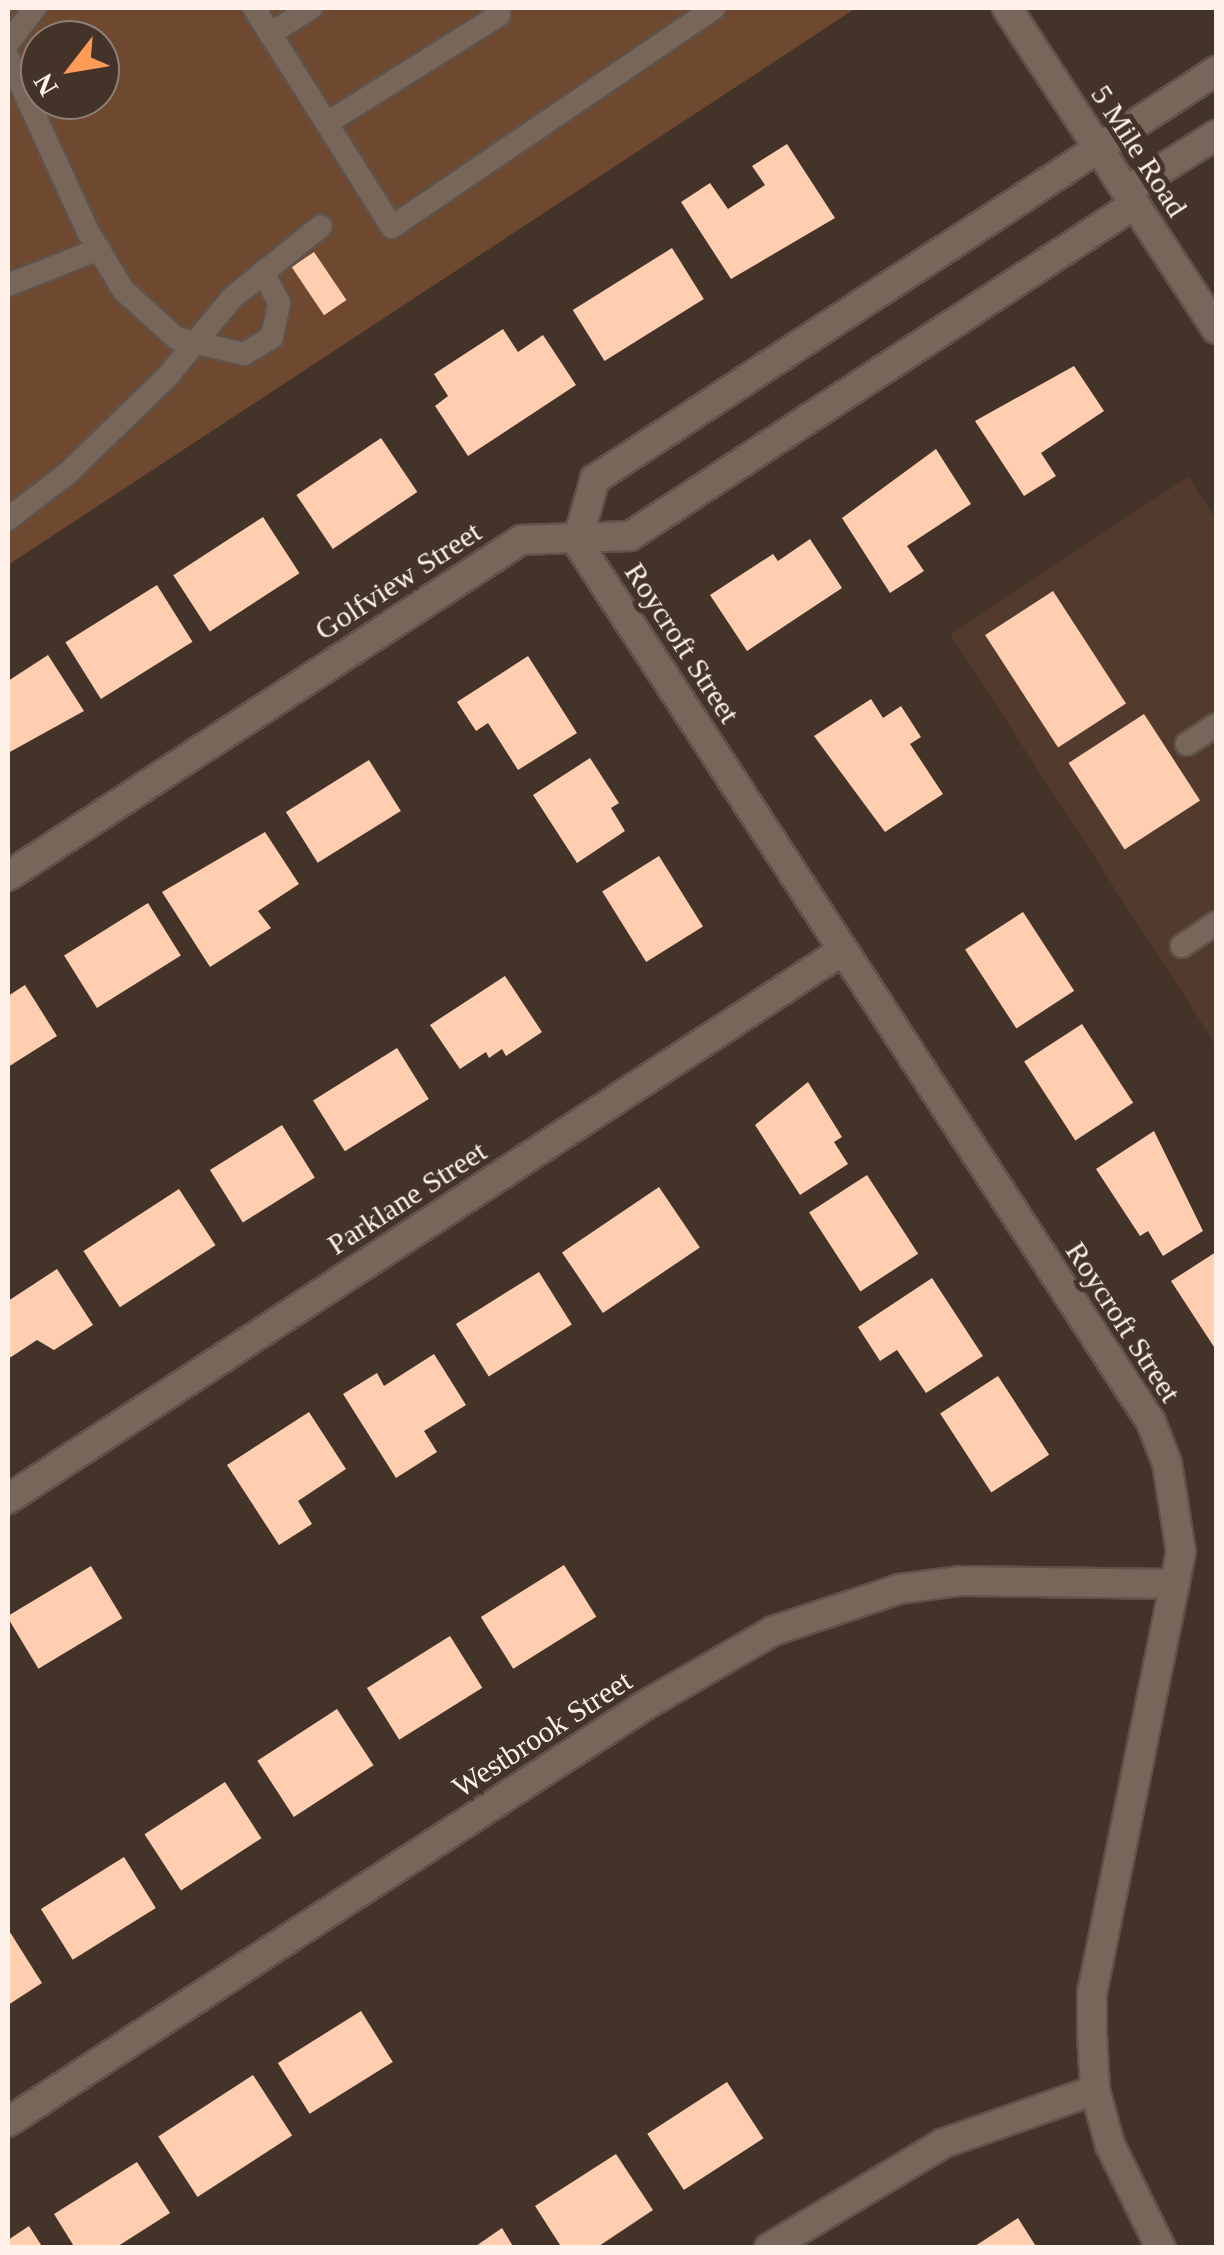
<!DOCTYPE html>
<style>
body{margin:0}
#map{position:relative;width:1224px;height:2255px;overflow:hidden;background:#443328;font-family:Georgia,serif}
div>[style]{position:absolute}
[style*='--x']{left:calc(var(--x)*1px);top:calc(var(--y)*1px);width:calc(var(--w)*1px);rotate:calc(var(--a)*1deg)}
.built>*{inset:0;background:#523b2c}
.green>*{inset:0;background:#6f4830}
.building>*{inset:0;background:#ffceb1;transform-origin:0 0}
.roads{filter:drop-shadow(2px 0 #615249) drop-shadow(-2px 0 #615249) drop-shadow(0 2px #615249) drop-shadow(0 -2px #615249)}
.service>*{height:22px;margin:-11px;padding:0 11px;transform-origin:11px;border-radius:11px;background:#79665a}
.minor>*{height:28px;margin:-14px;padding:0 14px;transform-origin:14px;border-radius:14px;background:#79665a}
.secondary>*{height:28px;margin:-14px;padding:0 14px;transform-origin:14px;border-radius:14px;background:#79665a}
span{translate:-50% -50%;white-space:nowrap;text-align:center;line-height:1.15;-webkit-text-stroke:10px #443328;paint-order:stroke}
.street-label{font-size:30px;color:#fef2eb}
.frame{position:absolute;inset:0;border:10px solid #fef2eb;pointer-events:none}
.north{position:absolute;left:20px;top:20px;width:100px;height:100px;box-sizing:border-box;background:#443328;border:2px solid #8e7f76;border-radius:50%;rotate:239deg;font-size:28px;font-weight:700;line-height:40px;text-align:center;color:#fef2eb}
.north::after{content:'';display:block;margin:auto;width:35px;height:45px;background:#fe9b59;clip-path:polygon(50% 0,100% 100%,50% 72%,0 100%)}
</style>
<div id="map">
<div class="built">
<i style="clip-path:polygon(1188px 477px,1216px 519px,1216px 1045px,950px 634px)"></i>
</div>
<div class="green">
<i style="clip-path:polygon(evenodd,8px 8px,856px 8px,8px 565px,8px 8px,40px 40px,100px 40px,100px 100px,40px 100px,40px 40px)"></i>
</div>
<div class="building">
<i style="clip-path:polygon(787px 144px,835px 218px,731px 279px,681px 202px,710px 183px,728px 209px,765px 185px,752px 166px)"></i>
<i style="left:672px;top:248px;width:60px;height:117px;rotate:58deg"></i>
<i style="left:314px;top:252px;width:58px;height:27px;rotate:56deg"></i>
<i style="clip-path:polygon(503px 329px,518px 352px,543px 335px,576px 385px,468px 456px,435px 406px,448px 396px,434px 374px)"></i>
<i style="clip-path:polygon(1074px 366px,1104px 411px,1041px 453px,1056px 476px,1024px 496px,975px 421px)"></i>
<i style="left:381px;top:438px;width:65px;height:102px;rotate:56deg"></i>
<i style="clip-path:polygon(936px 449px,971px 504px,907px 546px,924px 571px,890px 593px,842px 518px)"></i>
<i style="left:263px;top:517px;width:67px;height:107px;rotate:57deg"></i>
<i style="clip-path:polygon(810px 539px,842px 588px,747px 651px,710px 595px,773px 554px,778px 561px)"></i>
<i style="left:157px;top:585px;width:67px;height:108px;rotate:58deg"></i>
<i style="left:1053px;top:591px;width:134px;height:81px;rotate:57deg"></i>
<i style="clip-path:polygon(48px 655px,84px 711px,8px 753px,8px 681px)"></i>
<i style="clip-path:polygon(528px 656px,577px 733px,518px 770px,488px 723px,476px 731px,457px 702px)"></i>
<i style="clip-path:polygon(871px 699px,883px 718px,901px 706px,921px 737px,910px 744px,943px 794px,885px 832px,814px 736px)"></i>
<i style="left:1144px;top:714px;width:103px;height:90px;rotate:57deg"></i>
<i style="clip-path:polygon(590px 758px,619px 803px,611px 808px,625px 831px,577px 863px,533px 795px)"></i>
<i style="left:369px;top:760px;width:60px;height:98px;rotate:58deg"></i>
<i style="clip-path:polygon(265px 832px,299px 884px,258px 911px,271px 928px,210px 967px,162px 892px)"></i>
<i style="left:659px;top:856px;width:83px;height:67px;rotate:58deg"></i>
<i style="left:148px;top:903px;width:62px;height:99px;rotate:58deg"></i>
<i style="left:1023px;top:912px;width:94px;height:69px;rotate:57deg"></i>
<i style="clip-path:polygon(505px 976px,542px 1032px,506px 1056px,502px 1049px,489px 1058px,486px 1052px,460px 1069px,430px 1025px)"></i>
<i style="clip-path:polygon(25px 985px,57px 1036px,8px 1067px,8px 996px)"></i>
<i style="left:1082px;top:1024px;width:94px;height:69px;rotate:57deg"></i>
<i style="left:397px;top:1048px;width:60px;height:99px;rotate:58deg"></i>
<i style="clip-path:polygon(808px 1082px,842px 1137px,834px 1142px,848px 1164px,800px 1195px,755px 1125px)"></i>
<i style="left:282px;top:1125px;width:62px;height:85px;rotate:58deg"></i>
<i style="clip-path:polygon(1154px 1131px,1203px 1231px,1163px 1256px,1148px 1231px,1140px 1236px,1096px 1169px)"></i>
<i style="left:867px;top:1175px;width:94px;height:69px;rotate:57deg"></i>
<i style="left:659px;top:1187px;width:73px;height:117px;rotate:56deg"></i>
<i style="left:179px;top:1189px;width:67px;height:114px;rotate:57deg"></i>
<i style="clip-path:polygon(1216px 1252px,1216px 1350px,1171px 1281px)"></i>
<i style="clip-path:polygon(57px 1269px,93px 1325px,54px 1350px,37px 1340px,8px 1359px,8px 1301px)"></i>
<i style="left:539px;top:1272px;width:62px;height:98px;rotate:58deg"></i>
<i style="clip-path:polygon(932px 1278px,983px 1356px,926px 1393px,897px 1350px,880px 1361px,858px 1327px)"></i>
<i style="clip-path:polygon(434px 1354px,466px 1405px,424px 1431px,437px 1452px,396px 1478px,343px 1394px,377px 1373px,384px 1386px)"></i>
<i style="left:998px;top:1376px;width:94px;height:69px;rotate:57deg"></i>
<i style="clip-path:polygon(309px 1412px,346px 1469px,298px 1501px,312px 1524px,279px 1545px,227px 1465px)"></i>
<i style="left:564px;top:1565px;width:61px;height:98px;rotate:58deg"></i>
<i style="left:91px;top:1566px;width:61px;height:98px;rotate:59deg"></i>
<i style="left:450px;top:1636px;width:61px;height:98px;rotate:58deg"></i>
<i style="left:337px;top:1709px;width:67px;height:95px;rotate:57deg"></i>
<i style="left:225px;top:1782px;width:67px;height:96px;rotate:57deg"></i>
<i style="left:124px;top:1857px;width:60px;height:98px;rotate:58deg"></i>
<i style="clip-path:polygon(8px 1929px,42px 1983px,8px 2005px)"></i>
<i style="left:361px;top:2011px;width:60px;height:98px;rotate:58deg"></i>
<i style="left:253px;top:2075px;width:72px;height:113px;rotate:57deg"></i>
<i style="left:727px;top:2082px;width:67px;height:95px;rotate:57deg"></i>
<i style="clip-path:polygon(616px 2154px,653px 2210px,596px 2248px,562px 2248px,535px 2206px)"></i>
<i style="clip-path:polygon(137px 2162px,170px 2213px,115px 2248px,75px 2248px,54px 2214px)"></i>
<i style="clip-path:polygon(1018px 2218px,1037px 2248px,972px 2248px)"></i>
<i style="clip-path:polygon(29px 2226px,43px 2248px,8px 2248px,8px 2240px)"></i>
<i style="clip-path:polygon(502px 2228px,514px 2248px,473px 2248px)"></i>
</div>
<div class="roads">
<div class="service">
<i style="--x:254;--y:8;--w:259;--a:57.8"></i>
<i style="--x:392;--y:227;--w:389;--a:-34.2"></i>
<i style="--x:270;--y:34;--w:49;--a:-32.4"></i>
<i style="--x:8;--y:43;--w:44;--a:-52.4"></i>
<i style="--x:8;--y:57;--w:192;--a:65.4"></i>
<i style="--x:88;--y:232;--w:69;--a:58.6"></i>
<i style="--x:124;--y:291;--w:70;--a:42.1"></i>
<i style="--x:176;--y:338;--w:70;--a:13.2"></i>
<i style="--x:244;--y:354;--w:33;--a:-31"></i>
<i style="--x:272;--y:337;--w:35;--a:-78"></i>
<i style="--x:279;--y:303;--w:35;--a:-117"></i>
<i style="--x:327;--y:123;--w:203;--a:-32.1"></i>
<i style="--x:499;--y:15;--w:7;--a:-90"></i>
<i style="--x:8;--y:285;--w:98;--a:-21.6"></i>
<i style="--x:8;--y:519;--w:76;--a:-37.5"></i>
<i style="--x:68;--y:473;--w:138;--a:-44.1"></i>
<i style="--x:167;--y:377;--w:102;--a:-50.6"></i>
<i style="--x:232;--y:298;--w:114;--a:-39"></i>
<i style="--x:1187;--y:744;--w:35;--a:-33"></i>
<i style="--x:1182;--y:946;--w:41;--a:-34.1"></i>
</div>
<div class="minor">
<i style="--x:1127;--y:191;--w:105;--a:-32.2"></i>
<i style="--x:577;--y:542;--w:1051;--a:56.88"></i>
<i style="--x:1151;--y:1422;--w:44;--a:68.7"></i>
<i style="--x:1167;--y:1463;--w:90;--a:81.1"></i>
<i style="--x:1181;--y:1552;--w:449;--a:101.4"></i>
<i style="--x:1092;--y:1992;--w:42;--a:90"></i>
<i style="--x:1092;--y:2034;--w:56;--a:86.9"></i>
<i style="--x:1095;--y:2090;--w:57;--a:74.7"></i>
<i style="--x:1110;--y:2145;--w:115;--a:63.7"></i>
<i style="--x:577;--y:542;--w:66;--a:-74.1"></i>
<i style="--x:595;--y:479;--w:743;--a:-33.31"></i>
<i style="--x:8;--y:876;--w:613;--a:-33.22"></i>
<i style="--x:521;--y:540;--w:109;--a:-2.1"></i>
<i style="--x:630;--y:536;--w:604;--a:-33.32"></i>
<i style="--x:8;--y:1499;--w:998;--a:-33.31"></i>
<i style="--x:8;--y:2122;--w:764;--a:-33.19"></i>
<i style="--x:647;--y:1704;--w:146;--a:-30.1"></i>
<i style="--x:773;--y:1631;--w:133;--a:-18.4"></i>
<i style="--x:899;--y:1589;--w:62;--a:-7.5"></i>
<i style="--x:960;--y:1581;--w:215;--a:0.8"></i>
<i style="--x:769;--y:2248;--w:204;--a:-31"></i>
<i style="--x:944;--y:2143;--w:160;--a:-19.3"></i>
</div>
<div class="secondary">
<i style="--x:1007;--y:8;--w:383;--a:56.9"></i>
</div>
</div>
<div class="street-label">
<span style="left:1139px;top:151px;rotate:57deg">5 Mile Road</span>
<span style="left:398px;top:581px;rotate:-33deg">Golfview Street</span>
<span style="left:682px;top:643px;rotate:57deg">Roycroft Street</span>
<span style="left:407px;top:1198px;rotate:-33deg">Parklane Street</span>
<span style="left:1123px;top:1322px;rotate:57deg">Roycroft Street</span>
<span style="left:542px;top:1734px;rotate:-33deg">Westbrook Street</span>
</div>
<div class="frame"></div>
<div class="north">N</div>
</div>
